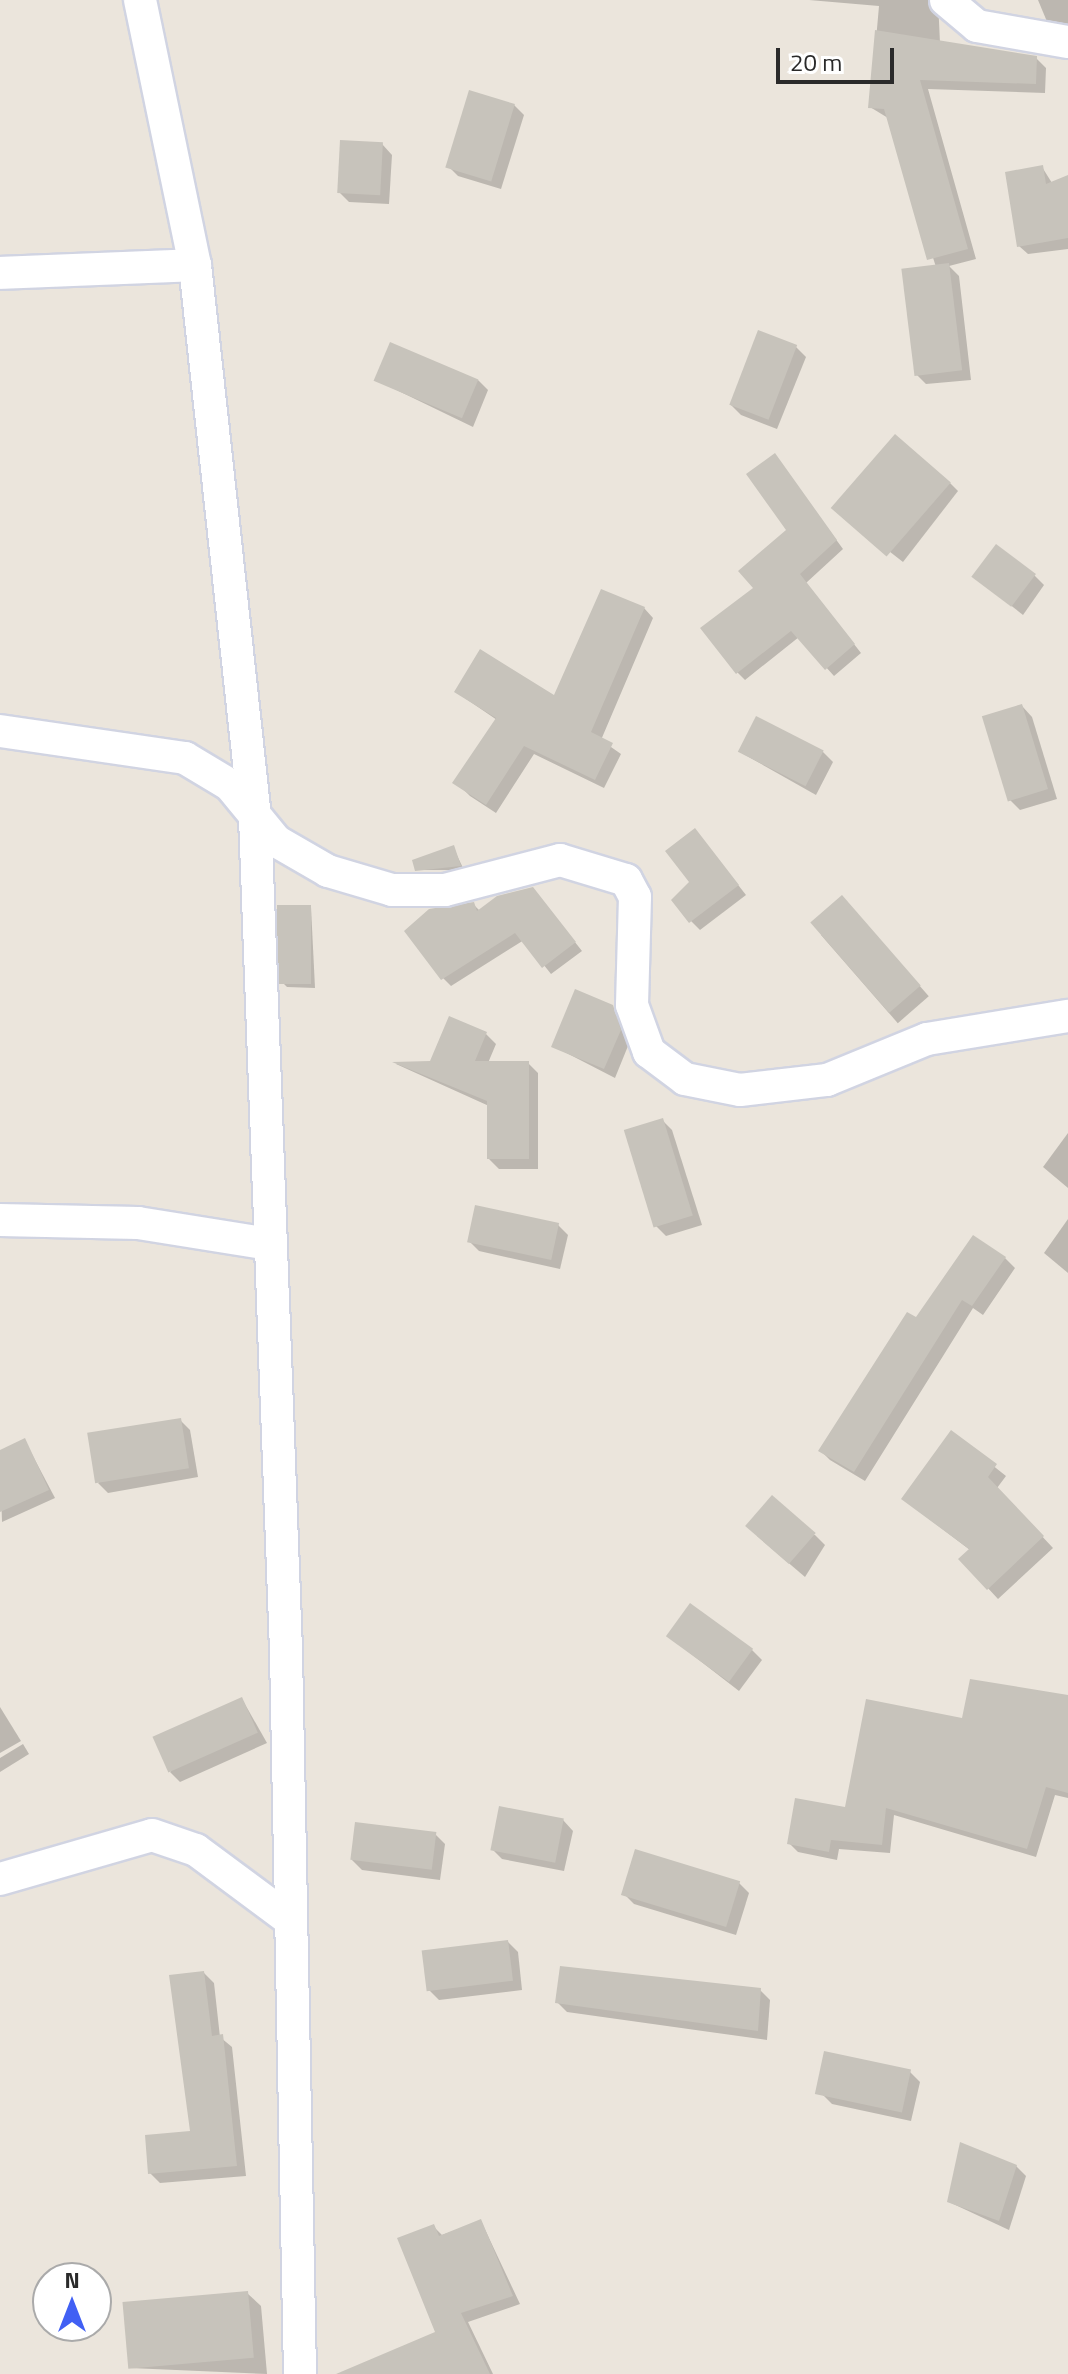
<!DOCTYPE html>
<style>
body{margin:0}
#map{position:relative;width:1068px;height:2374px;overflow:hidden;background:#ebe5dc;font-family:"Titillium Web",sans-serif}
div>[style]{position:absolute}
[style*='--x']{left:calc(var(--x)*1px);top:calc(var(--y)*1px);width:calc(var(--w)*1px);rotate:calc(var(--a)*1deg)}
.shadow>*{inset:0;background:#0003;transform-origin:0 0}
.building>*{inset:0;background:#c7c3bb;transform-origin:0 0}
.roads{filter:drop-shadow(2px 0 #d1d4e2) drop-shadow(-2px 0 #d1d4e2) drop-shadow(0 2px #d1d4e2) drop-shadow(0 -2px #d1d4e2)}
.minor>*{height:32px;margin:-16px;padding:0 16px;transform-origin:16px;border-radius:16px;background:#fff}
span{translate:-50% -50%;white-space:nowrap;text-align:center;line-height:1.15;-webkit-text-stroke:8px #fff;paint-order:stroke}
.north{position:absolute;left:32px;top:2262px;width:80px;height:80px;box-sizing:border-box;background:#fff;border:2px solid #aaa;border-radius:50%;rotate:0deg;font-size:22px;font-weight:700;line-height:32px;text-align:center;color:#2a2a2a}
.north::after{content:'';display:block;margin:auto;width:28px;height:36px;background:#4160f4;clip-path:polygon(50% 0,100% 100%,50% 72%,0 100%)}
.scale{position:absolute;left:776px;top:48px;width:118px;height:36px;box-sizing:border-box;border:4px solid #2a2a2a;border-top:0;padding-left:10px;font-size:24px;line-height:28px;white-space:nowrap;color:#2a2a2a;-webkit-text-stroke:6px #fff;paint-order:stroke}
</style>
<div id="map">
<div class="shadow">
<i style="clip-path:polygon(809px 0,938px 0,940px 43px,1036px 58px,1046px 68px,1045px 93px,928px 89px,976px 259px,949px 266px,959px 276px,971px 380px,926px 384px,916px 374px,936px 267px,888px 118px,870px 107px,879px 6px)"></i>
<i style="clip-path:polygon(1038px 0,1068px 0,1068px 24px,1048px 24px)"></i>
<i style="clip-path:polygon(514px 105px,524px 115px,501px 189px,458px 176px,448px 166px)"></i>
<i style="clip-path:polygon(382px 144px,392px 155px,389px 204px,349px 202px,339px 192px)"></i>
<i style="clip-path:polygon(1042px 167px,1052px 183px,1068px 177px,1068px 249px,1028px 254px,1019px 246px)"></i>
<i style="clip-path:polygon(796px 347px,806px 357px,777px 429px,741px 415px,731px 405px)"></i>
<i style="clip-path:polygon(478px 380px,488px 390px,473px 427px,380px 382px)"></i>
<i style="clip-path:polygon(775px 456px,843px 549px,806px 583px,861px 653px,834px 676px,799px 637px,745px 680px,737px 672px,789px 530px)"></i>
<i style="clip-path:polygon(950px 483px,958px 491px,903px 562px,835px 509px)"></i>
<i style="clip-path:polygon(1034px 575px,1044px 585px,1023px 615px,975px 577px)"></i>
<i style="clip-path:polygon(644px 608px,653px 618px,601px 740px,621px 754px,604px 788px,534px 754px,496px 813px,470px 796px,460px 786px,497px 720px,456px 692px,555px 698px)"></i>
<i style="clip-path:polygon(1022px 706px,1032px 717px,1057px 799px,1020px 810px,1010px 800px)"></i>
<i style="clip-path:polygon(740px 752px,823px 752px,833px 762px,816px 795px)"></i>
<i style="clip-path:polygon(695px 830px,746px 895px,700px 930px,691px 921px)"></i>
<i style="clip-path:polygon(453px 847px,464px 870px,417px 870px)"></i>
<i style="clip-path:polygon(533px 889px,582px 951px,551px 974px,524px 940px,451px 986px,443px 978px,473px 904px,480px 911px)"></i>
<i style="clip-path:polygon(311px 907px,315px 988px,287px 987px,282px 982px)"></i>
<i style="left:852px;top:908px;width:117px;height:41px;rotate:49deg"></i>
<i style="clip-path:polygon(612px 1006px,630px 1041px,615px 1078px,553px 1046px)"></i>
<i style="clip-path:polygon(486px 1034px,496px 1044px,488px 1063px,528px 1063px,538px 1073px,538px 1169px,499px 1169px,489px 1159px,489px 1106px,396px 1064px,431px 1063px)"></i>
<i style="clip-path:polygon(662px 1120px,672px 1130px,702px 1225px,666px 1236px,656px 1226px)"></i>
<i style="clip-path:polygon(1068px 1133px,1068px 1188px,1043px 1167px)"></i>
<i style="clip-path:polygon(1068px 1219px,1068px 1273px,1044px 1253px)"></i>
<i style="clip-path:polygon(558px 1225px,568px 1235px,560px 1269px,479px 1251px,469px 1241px)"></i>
<i style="clip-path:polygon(1005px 1258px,1015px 1268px,983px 1315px,973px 1308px,865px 1481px,830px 1460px,820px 1450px,917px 1320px)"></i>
<i style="clip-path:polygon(180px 1420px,190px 1430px,198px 1477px,108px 1493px,98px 1483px)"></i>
<i style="clip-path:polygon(952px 1433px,1006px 1476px,997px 1488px,1053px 1548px,998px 1599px,961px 1559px,970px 1550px,903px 1499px)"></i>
<i style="clip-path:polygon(25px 1441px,55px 1498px,2px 1522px,0 1452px)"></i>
<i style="clip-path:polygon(815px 1535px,825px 1545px,805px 1577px,757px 1536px)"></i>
<i style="clip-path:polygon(668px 1636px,752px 1650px,762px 1660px,739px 1691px)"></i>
<i style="clip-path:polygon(242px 1699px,267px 1743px,180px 1782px,170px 1772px)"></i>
<i style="clip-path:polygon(0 1707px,21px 1741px,0 1753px)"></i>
<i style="clip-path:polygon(23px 1744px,29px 1754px,0 1772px,0 1758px)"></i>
<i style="clip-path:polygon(1068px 1755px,1068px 1798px,1055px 1795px,1036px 1857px,894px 1815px,890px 1853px,839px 1849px,837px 1860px,798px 1852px,789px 1843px,847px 1809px)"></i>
<i style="clip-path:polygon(563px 1820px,573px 1831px,564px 1871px,502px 1859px,492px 1849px)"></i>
<i style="clip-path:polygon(435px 1834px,445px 1844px,440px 1880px,362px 1870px,352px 1860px)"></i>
<i style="clip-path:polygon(739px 1883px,749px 1893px,736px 1935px,634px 1904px,624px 1894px)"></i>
<i style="clip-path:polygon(508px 1942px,518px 1952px,522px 1990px,439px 2000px,429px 1990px)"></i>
<i style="clip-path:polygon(204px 1973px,214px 1983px,220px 2037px,232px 2047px,246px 2176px,160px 2183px,150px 2173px,193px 2132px)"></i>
<i style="clip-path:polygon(760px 1990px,770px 2000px,767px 2040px,567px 2012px,557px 2002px)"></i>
<i style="clip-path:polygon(910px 2072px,920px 2082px,911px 2121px,832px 2104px,822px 2094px)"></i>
<i style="clip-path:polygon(1016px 2166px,1026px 2176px,1009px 2230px,949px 2202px)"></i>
<i style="clip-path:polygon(481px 2221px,520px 2304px,468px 2322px,493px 2374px,354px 2374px,438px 2333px,433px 2226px,442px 2235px)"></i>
<i style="clip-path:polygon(247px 2293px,261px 2306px,267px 2374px,130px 2368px)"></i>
</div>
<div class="building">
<i style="clip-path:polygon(875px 30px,1037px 56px,1036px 84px,920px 80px,968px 249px,927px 260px,884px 109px,868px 108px)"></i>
<i style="left:469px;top:90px;width:48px;height:81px;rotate:17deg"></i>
<i style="left:340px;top:140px;width:43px;height:53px;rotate:3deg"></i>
<i style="clip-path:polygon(1043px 165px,1046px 184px,1068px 175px,1068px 238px,1017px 247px,1005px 172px)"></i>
<i style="left:949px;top:263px;width:108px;height:48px;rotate:83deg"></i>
<i style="left:758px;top:330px;width:42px;height:80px;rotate:21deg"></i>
<i style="left:390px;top:342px;width:96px;height:42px;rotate:23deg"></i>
<i style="left:895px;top:434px;width:74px;height:98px;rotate:41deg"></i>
<i style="clip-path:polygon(775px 453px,837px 540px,800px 574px,855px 644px,825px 670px,791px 631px,736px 674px,700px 628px,753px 588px,738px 571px,786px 530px,746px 474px)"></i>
<i style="left:996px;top:544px;width:50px;height:41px;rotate:37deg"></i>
<i style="clip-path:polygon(601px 589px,645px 607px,591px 732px,613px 743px,595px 780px,524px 746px,486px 805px,452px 783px,496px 718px,454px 692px,480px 649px,554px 695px)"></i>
<i style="left:1022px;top:704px;width:89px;height:42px;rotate:73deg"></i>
<i style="left:756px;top:716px;width:76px;height:40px;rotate:27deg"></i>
<i style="clip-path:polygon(695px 828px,739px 885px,689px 923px,671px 900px,689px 882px,665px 851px)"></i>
<i style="clip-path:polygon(454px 845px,461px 866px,415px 871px,412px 860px)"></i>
<i style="clip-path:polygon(533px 887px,576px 942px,542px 968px,515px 933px,441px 980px,404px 931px,429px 909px,474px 902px,477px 911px,497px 896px)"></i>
<i style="left:842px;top:895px;width:120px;height:42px;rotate:49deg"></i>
<i style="left:311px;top:905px;width:79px;height:34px;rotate:90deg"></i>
<i style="clip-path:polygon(575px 989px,613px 1005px,621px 1030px,604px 1069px,551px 1047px)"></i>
<i style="clip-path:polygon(449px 1016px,487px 1032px,475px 1061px,529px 1061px,529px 1159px,487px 1159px,487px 1101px,392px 1062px,430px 1061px)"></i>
<i style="left:663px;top:1118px;width:102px;height:41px;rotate:73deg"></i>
<i style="left:475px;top:1205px;width:86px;height:38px;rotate:12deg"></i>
<i style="clip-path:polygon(973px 1235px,1006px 1257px,972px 1306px,962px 1300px,854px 1472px,818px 1451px,907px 1312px,916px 1317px)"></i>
<i style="left:181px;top:1418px;width:51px;height:95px;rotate:81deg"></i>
<i style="clip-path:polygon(951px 1430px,997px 1464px,988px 1477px,1044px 1536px,987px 1590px,958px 1559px,969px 1549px,901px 1499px)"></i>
<i style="clip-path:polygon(25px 1438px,49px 1490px,0 1512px,0 1450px)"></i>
<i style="left:772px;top:1495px;width:58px;height:41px;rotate:41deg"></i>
<i style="left:690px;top:1603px;width:78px;height:41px;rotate:36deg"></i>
<i style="clip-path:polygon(970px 1679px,1068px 1695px,1068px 1793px,1046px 1787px,1027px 1849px,886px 1808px,882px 1845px,831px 1840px,829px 1852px,787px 1844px,795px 1798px,845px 1807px,866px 1699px,962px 1718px)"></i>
<i style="left:242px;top:1697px;width:39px;height:98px;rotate:66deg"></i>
<i style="left:499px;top:1806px;width:66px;height:45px;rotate:11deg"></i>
<i style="left:355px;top:1822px;width:82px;height:38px;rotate:7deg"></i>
<i style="left:635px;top:1849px;width:110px;height:48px;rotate:17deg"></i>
<i style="left:508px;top:1940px;width:41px;height:87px;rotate:83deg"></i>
<i style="clip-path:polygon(560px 1966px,761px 1988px,758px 2031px,555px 2003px)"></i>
<i style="clip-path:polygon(204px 1971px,212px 2036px,223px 2034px,237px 2166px,148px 2174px,145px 2135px,190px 2131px,169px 1975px)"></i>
<i style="left:824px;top:2051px;width:89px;height:44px;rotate:12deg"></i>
<i style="clip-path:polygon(960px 2142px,1017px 2165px,999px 2221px,947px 2202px)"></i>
<i style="clip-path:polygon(481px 2219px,513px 2296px,461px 2313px,490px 2374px,336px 2374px,435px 2332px,397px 2238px,434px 2224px,439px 2236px)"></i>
<i style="left:248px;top:2291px;width:67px;height:126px;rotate:85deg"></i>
</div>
<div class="roads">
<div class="minor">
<i style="--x:140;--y:0;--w:271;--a:78.3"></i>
<i style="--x:195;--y:265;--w:555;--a:83.8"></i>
<i style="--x:255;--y:817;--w:836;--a:87.87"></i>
<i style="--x:286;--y:1652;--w:722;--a:88.89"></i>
<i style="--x:946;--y:0;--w:40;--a:40"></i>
<i style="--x:977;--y:26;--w:92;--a:10"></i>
<i style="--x:0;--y:273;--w:195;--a:-2.3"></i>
<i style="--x:0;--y:731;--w:187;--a:8.3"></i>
<i style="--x:185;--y:758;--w:52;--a:31"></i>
<i style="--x:230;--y:785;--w:72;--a:50.6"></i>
<i style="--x:276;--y:841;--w:60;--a:30"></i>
<i style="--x:328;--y:871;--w:67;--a:16.5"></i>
<i style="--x:392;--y:890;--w:53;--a:0"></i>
<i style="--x:445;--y:890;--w:119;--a:-14.6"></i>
<i style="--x:560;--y:860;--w:69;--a:16.9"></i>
<i style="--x:626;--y:880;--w:19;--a:62"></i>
<i style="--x:635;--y:897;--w:108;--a:91.6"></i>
<i style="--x:632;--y:1005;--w:50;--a:70.1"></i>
<i style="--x:649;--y:1052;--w:45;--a:36.9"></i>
<i style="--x:685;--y:1079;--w:56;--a:11.3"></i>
<i style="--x:740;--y:1090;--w:88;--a:-6.6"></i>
<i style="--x:827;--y:1080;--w:108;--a:-22.3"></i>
<i style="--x:927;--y:1039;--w:143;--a:-9.3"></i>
<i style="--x:0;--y:1220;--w:138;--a:1.2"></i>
<i style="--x:138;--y:1223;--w:133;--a:9.1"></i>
<i style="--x:0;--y:1879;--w:158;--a:-16.1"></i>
<i style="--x:152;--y:1835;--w:46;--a:18.8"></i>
<i style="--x:196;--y:1850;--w:116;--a:36.6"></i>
</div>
</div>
<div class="north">N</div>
<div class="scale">20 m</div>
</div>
